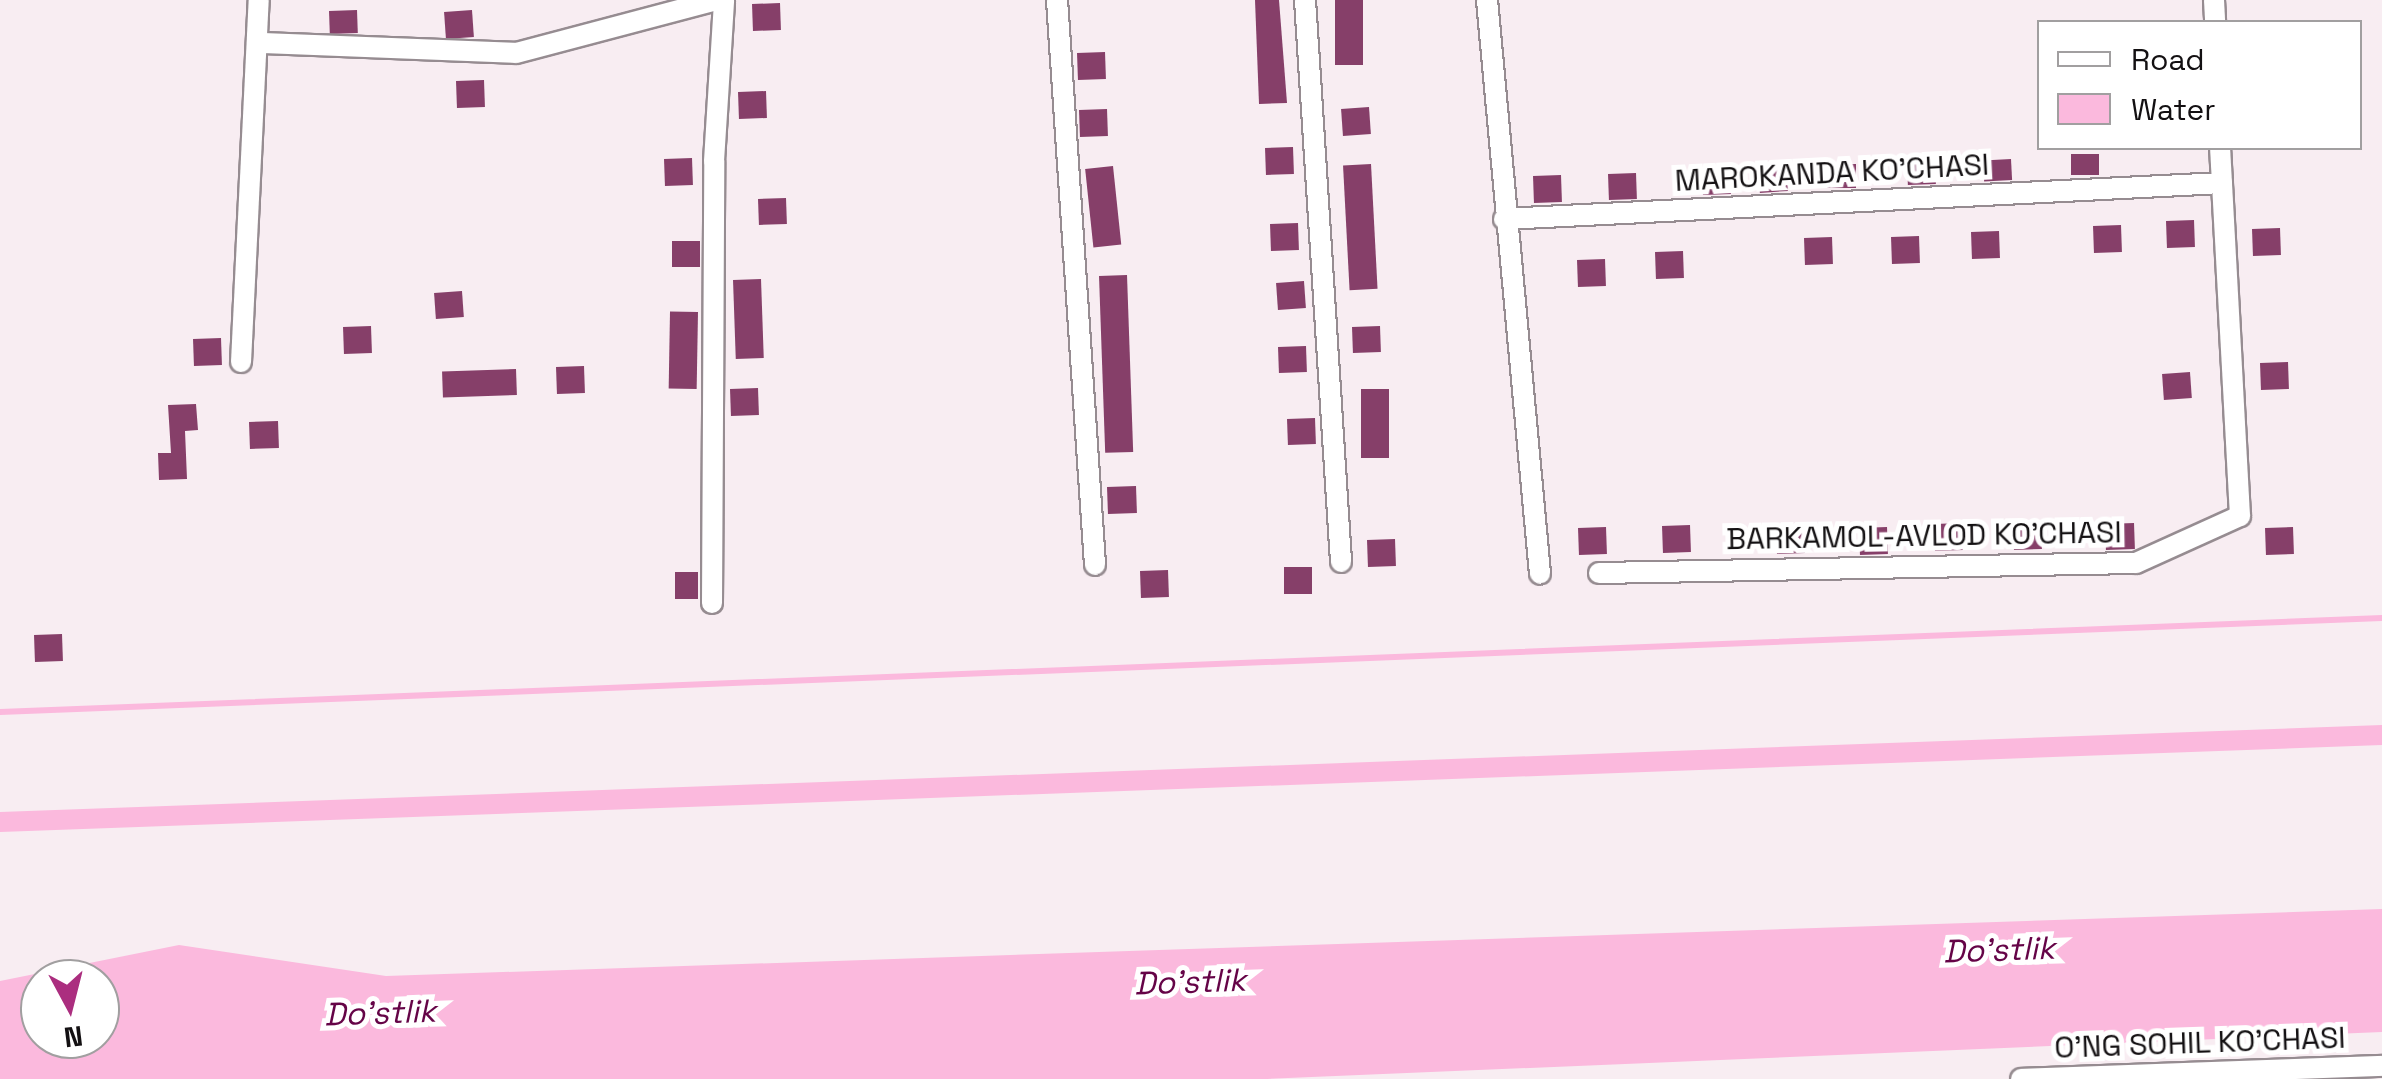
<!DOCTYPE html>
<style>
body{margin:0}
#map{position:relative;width:2382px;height:1079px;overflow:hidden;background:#f8edf2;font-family:"Space Grotesk",sans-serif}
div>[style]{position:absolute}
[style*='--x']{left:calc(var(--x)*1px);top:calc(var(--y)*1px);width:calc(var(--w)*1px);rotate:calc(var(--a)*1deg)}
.water>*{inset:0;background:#fbb9dd}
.stream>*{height:6px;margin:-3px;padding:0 3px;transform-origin:3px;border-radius:3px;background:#fbb9dd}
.canal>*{height:20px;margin:-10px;padding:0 10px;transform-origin:10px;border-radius:10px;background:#fbb9dd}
.building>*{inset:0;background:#863f69;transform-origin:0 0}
.roads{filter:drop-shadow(2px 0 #968c91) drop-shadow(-2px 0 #968c91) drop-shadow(0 2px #968c91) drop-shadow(0 -2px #968c91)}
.street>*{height:20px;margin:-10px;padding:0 10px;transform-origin:10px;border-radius:10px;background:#fff}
span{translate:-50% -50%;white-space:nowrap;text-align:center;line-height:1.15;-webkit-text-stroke:10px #fff;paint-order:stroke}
.street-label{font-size:30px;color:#131012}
.water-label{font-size:32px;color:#650447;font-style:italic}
.legend{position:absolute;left:2037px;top:20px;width:325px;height:130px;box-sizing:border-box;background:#fff;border:2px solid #a19fa0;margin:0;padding:12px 18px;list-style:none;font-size:30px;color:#131012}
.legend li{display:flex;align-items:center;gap:20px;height:50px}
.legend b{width:50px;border:2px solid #a19fa0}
.north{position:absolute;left:20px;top:959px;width:100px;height:100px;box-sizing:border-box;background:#fff;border:2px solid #a19fa0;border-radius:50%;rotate:173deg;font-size:28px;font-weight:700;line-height:40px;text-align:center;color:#131012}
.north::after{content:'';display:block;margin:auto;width:35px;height:45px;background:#ab2e7f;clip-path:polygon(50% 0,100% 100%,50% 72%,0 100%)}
</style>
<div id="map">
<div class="water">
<i style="clip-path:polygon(evenodd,2382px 909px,2382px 1032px,1267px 1079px,0 1079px,0 981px,179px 945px,386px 976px,2382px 909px,40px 979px,100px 979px,100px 1039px,40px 1039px,40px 979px)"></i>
</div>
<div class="stream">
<i style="--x:0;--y:712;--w:2384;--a:-2.26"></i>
</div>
<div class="canal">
<i style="--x:0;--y:822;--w:2384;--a:-2.09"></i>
</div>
<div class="building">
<i style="clip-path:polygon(1255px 0,1279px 0,1287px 103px,1259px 104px)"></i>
<i style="left:1335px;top:0;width:28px;height:65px"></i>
<i style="left:780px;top:3px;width:27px;height:28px;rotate:88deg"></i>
<i style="left:357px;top:10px;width:23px;height:28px;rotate:88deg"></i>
<i style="left:472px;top:10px;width:27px;height:28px;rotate:86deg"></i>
<i style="left:1105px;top:52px;width:27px;height:28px;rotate:88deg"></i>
<i style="left:484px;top:80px;width:27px;height:28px;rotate:88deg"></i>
<i style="left:766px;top:91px;width:27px;height:28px;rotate:88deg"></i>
<i style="left:1369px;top:107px;width:27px;height:28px;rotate:86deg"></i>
<i style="left:1107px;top:109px;width:27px;height:28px;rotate:88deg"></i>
<i style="left:1293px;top:147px;width:27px;height:28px;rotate:88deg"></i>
<i style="left:2099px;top:154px;width:21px;height:28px;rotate:90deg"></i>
<i style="left:692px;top:158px;width:27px;height:28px;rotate:88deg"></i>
<i style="left:1935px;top:159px;width:25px;height:28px;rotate:88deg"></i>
<i style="left:2011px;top:159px;width:21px;height:28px;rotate:87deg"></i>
<i style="left:1371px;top:164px;width:125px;height:28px;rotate:87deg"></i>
<i style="left:1856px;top:164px;width:24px;height:29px;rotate:90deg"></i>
<i style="left:1786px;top:165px;width:26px;height:28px;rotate:86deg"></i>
<i style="left:1113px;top:166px;width:79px;height:28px;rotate:84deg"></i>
<i style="left:1730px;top:168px;width:26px;height:28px;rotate:88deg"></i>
<i style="left:1636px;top:173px;width:26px;height:28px;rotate:88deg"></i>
<i style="left:1561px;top:175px;width:27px;height:28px;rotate:88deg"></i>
<i style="left:786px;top:198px;width:26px;height:28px;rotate:88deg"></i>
<i style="left:2194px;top:220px;width:27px;height:28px;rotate:88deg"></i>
<i style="left:1298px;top:223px;width:27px;height:28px;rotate:88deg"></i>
<i style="left:2121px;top:225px;width:27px;height:28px;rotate:88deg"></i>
<i style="left:2280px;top:228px;width:27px;height:28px;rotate:88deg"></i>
<i style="left:1999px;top:231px;width:27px;height:28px;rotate:88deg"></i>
<i style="left:1919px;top:236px;width:27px;height:28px;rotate:88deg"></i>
<i style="left:1832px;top:237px;width:27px;height:28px;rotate:88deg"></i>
<i style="left:700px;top:241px;width:26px;height:28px;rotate:90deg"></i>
<i style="left:1683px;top:251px;width:27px;height:28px;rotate:88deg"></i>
<i style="left:1605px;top:259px;width:27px;height:28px;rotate:88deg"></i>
<i style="left:1127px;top:275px;width:177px;height:28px;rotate:88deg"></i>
<i style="left:761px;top:279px;width:79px;height:28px;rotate:88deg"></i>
<i style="left:1304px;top:281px;width:27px;height:28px;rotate:86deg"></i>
<i style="left:462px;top:291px;width:26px;height:28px;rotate:86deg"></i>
<i style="left:698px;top:312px;width:77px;height:28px;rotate:91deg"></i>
<i style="left:371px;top:326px;width:27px;height:28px;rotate:88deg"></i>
<i style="left:1380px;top:326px;width:26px;height:28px;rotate:88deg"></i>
<i style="left:221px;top:338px;width:27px;height:28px;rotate:88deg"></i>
<i style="left:1306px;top:346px;width:26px;height:28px;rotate:88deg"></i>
<i style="left:2288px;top:362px;width:27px;height:28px;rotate:88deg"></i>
<i style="left:584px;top:366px;width:27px;height:28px;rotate:88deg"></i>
<i style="left:516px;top:369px;width:26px;height:74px;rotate:88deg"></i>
<i style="left:2190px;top:372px;width:26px;height:28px;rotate:86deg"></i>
<i style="left:758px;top:388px;width:27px;height:28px;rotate:88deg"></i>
<i style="left:1389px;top:389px;width:69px;height:28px;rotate:90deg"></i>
<i style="clip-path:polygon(196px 404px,198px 430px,185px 431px,187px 479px,159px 480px,158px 453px,171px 453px,168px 405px)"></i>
<i style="left:1315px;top:418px;width:26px;height:28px;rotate:88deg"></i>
<i style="left:278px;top:421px;width:27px;height:29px;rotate:88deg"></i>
<i style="left:1136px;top:486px;width:27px;height:29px;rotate:88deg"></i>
<i style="left:2041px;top:522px;width:27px;height:28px;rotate:88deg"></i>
<i style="left:1962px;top:523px;width:27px;height:28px;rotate:88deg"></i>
<i style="left:2134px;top:523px;width:26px;height:29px;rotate:88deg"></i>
<i style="left:1690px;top:525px;width:27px;height:28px;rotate:88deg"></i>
<i style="left:1804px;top:526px;width:27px;height:28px;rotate:88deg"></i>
<i style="left:1606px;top:527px;width:27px;height:28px;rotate:88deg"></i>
<i style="left:1887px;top:527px;width:27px;height:28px;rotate:88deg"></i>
<i style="left:2293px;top:527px;width:27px;height:28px;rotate:88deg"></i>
<i style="left:1395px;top:539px;width:27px;height:28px;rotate:88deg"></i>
<i style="left:1312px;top:567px;width:27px;height:28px;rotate:90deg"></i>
<i style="left:1168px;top:570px;width:27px;height:28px;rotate:88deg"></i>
<i style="left:698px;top:572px;width:27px;height:23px;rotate:90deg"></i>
<i style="left:62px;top:634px;width:27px;height:28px;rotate:88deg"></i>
</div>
<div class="roads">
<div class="street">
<i style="--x:1057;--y:0;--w:566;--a:86.15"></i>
<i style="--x:1305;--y:0;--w:563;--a:86.33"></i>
<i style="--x:1487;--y:0;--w:576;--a:84.72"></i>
<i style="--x:2214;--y:0;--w:22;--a:87"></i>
<i style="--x:260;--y:43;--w:256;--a:2.2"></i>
<i style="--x:516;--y:53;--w:207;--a:-14.8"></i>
<i style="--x:1504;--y:219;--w:719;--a:-2.87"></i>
<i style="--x:241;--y:362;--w:362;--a:-87.2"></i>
<i style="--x:1599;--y:573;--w:537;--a:-1.07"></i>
<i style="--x:2136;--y:563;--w:114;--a:-24.3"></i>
<i style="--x:2240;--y:516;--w:369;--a:-93.1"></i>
<i style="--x:712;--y:603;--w:442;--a:-89.7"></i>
<i style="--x:714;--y:161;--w:161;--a:-86.4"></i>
<i style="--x:2021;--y:1079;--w:361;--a:-2.1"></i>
</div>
</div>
<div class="street-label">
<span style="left:1832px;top:173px;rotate:-3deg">MAROKANDA KO'CHASI</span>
<span style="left:1924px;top:536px;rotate:-1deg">BARKAMOL-AVLOD KO'CHASI</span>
<span style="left:2200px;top:1043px;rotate:-2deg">O'NG SOHIL KO'CHASI</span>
</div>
<div class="water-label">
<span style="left:1999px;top:950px;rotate:-2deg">Do'stlik</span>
<span style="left:1190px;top:982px;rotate:-2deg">Do'stlik</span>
<span style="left:380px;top:1013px;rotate:-2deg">Do'stlik</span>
</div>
<ul class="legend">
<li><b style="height:12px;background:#fff"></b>Road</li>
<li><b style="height:28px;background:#fbb9dd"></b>Water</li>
</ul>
<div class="north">N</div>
</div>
